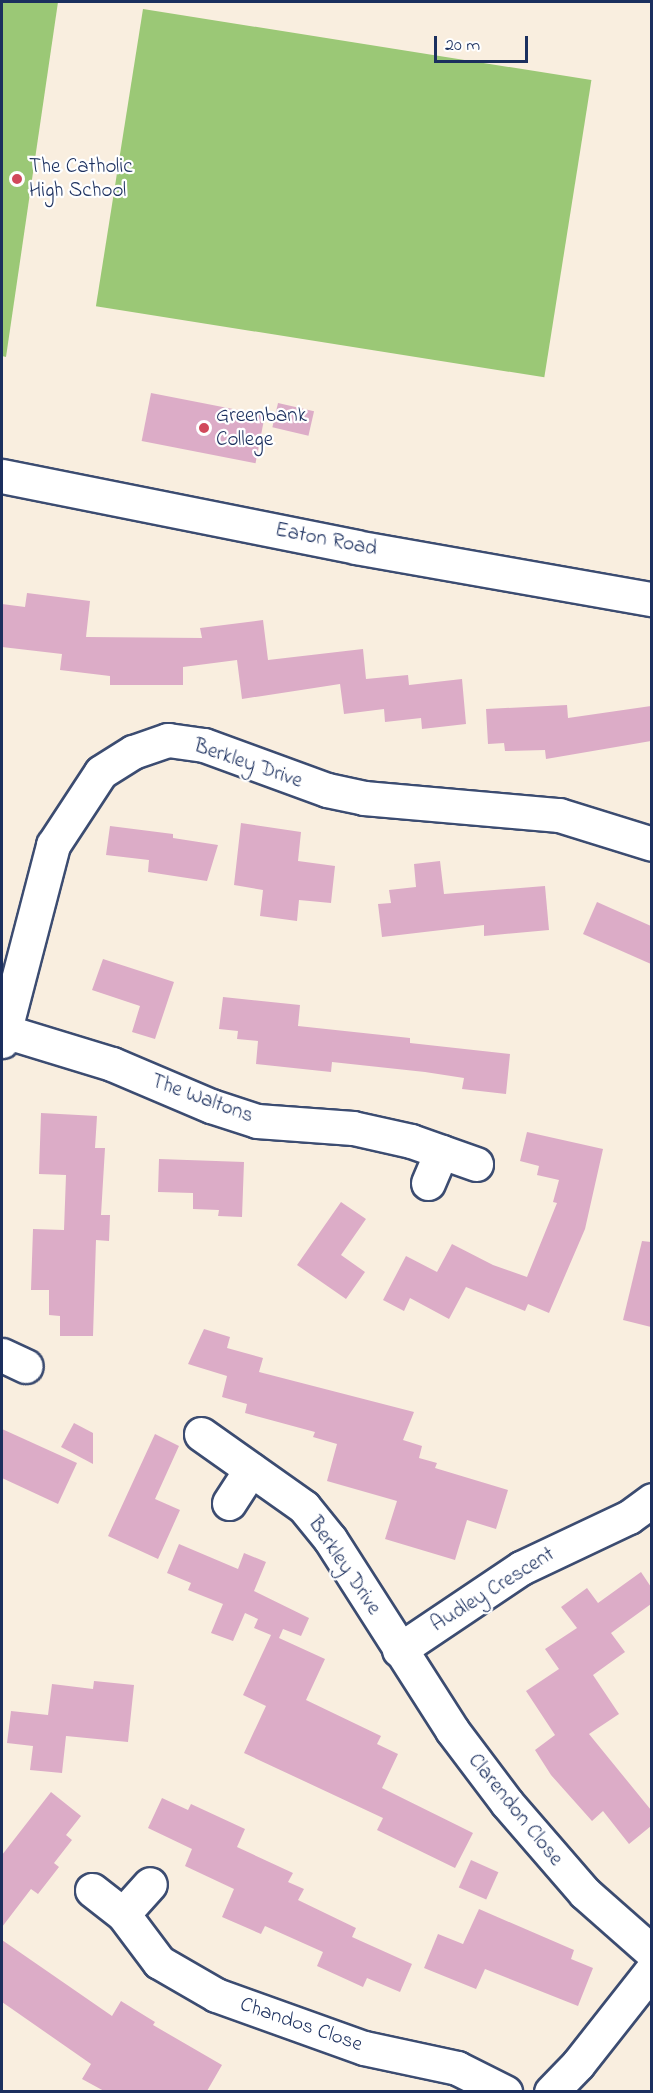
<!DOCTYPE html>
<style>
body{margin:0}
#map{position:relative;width:653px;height:2093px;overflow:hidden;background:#f9eedf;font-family:"Indie Flower",sans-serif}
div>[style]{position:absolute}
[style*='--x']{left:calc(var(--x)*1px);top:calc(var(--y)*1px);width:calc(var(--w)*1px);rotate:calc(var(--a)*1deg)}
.green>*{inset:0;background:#9bc876;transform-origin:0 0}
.building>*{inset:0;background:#dcacc7;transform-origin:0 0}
.roads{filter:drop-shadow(2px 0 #3c4c71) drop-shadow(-2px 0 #3c4c71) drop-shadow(0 2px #3c4c71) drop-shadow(0 -2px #3c4c71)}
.minor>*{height:33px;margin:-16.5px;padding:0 16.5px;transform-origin:16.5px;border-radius:16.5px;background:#fff}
.dots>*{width:16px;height:16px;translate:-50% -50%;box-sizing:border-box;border:3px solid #fff;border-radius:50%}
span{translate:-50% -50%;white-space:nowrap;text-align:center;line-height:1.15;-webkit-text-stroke:4.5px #fff;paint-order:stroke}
.poi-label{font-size:21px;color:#1b2f5e}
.left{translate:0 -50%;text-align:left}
.street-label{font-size:21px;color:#1b2f5e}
.frame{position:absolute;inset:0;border:3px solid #1b2f5e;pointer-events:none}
.scale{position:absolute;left:434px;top:36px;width:94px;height:27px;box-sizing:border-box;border:3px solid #1b2f5e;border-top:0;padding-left:8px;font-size:18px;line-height:21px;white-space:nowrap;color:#1b2f5e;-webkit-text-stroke:4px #fff;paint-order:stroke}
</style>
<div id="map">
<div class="green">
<i style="clip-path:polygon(2px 2px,58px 2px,6px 357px,2px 356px)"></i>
<i style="left:143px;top:9px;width:454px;height:301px;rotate:9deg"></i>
</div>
<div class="building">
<i style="left:151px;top:393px;width:116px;height:49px;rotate:11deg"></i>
<i style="left:278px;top:403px;width:37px;height:25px;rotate:13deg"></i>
<i style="clip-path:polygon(27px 593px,90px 601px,86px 637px,202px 638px,200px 628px,263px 620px,268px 660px,363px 649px,366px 679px,408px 675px,409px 685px,462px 679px,466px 724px,422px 729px,421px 718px,385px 722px,384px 709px,344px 714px,340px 684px,242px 699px,237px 660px,183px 667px,183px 685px,110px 685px,110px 676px,60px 670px,62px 654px,2px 647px,2px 604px,25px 607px)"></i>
<i style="clip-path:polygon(567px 705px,568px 718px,651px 706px,651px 741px,546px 759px,545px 750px,505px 751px,504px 743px,488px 744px,486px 709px)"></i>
<i style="clip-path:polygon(241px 823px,301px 832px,298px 861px,335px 866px,331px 903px,299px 900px,297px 921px,260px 916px,263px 890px,234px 885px)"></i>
<i style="clip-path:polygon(110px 826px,173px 834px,173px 838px,218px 845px,207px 881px,148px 872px,149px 860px,106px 855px)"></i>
<i style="clip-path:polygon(440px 861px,444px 894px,545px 886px,549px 930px,484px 936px,484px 925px,382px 937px,378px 904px,391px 903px,389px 890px,416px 887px,414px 864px)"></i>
<i style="clip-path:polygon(597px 902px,651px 926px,651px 964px,583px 934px)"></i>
<i style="clip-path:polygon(103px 959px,174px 982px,155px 1039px,132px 1032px,140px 1006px,92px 990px)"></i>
<i style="clip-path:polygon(223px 997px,300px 1005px,298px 1026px,410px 1038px,410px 1043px,510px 1054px,506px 1094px,462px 1089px,464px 1078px,425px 1072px,332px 1062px,331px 1072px,256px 1064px,258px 1041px,237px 1039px,238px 1031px,219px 1029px)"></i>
<i style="clip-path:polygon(41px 1113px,97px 1116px,95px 1148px,105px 1148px,101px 1215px,110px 1215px,109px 1241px,96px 1240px,93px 1336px,60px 1336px,60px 1316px,49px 1315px,49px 1290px,31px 1290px,33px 1229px,64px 1230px,66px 1175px,39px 1174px)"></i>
<i style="clip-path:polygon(527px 1132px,603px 1149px,585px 1229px,549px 1313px,528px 1304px,525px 1311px,466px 1287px,449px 1319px,410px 1298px,404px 1311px,383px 1300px,406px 1256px,437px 1272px,452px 1244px,493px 1265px,527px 1277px,557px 1203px,553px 1202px,559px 1180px,537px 1175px,539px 1166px,520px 1161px)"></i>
<i style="clip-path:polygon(159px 1159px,244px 1162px,242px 1217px,218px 1216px,219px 1210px,193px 1209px,193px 1193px,158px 1192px)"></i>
<i style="clip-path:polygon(341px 1202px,366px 1219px,341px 1255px,365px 1272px,346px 1299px,297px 1265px)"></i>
<i style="clip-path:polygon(642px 1241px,651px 1242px,651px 1327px,623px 1320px)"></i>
<i style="clip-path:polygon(204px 1329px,230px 1337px,227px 1348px,263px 1358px,259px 1372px,414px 1412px,403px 1440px,422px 1446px,419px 1458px,437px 1463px,435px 1468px,508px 1490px,496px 1529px,467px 1520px,455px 1560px,385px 1539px,397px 1501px,327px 1481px,337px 1444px,313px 1437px,315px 1432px,245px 1413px,247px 1404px,222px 1397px,227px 1376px,188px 1364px)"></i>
<i style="clip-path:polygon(74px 1423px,93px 1433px,93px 1464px,61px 1447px)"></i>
<i style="clip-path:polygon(2px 1429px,77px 1463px,58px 1504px,2px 1478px)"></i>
<i style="clip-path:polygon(155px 1434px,179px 1446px,155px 1499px,180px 1510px,158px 1559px,108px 1536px)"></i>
<i style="clip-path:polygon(179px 1544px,238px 1569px,244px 1553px,266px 1562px,254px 1591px,309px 1618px,301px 1636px,283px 1629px,279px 1638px,325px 1659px,306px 1700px,381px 1736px,377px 1744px,398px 1754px,382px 1788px,473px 1833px,455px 1868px,377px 1830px,383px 1818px,244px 1753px,266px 1706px,243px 1695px,271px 1635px,254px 1628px,258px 1619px,245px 1613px,233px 1641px,211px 1633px,223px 1604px,188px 1590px,191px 1583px,167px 1573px)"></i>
<i style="clip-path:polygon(641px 1572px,651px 1587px,651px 1604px,611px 1633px,625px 1652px,593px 1675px,619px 1714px,589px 1734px,651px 1810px,651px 1826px,629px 1844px,603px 1811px,592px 1821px,551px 1775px,535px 1750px,555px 1735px,526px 1691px,559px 1669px,545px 1649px,577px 1628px,561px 1607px,587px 1588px,598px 1603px)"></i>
<i style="clip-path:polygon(94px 1681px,134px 1685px,128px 1742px,66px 1736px,62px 1773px,30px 1770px,33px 1746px,7px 1743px,11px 1711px,48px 1715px,52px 1684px,93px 1689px)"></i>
<i style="clip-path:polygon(51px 1792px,81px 1816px,66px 1835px,72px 1840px,54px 1863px,59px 1867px,38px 1894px,31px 1889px,2px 1927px,2px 1855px)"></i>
<i style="clip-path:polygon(162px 1798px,188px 1810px,191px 1804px,245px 1829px,237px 1847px,293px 1873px,288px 1882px,304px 1889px,298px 1900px,356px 1928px,352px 1937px,412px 1964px,400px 1992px,367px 1978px,363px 1987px,317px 1966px,323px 1952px,265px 1926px,261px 1934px,222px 1917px,234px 1889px,185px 1866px,192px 1849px,148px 1828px)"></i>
<i style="left:471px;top:1860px;width:30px;height:30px;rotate:24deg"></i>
<i style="clip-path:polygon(479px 1909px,574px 1950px,571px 1959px,593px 1968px,578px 2006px,485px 1969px,476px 1989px,424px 1968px,438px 1934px,463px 1944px)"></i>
<i style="clip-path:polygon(2px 1940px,112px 2016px,121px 2001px,155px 2022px,153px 2025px,222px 2065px,207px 2091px,104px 2091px,82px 2079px,91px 2064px,2px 2002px)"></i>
</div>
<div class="roads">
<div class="minor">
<i style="--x:2;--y:476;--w:361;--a:11.3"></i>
<i style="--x:356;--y:547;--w:301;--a:10"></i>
<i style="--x:4;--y:1031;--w:113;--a:17"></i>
<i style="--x:112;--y:1064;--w:108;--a:23"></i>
<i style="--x:211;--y:1106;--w:48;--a:18.1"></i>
<i style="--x:257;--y:1121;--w:96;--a:4.2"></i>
<i style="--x:353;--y:1128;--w:59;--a:12.6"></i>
<i style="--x:411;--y:1141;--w:69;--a:19.5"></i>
<i style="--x:2;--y:1041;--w:203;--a:-75.4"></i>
<i style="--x:53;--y:845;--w:87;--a:-56.7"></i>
<i style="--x:101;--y:772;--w:38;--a:-32"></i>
<i style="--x:133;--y:752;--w:37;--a:-19"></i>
<i style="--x:168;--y:740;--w:36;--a:8"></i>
<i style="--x:204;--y:745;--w:131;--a:20.1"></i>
<i style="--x:327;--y:790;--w:38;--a:12"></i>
<i style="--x:364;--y:798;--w:196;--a:5"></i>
<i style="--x:559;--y:815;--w:97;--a:17.3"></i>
<i style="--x:428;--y:1183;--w:34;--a:-67"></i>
<i style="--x:2;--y:1355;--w:26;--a:25"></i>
<i style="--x:201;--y:1434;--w:126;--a:35.3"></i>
<i style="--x:304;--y:1507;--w:41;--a:50.9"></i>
<i style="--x:330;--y:1539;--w:227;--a:57.4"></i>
<i style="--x:452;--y:1730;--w:91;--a:53"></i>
<i style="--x:507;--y:1803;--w:119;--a:49.1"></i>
<i style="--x:585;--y:1893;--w:89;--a:41.4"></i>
<i style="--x:229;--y:1503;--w:40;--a:-57.1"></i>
<i style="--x:399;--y:1650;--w:147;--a:-33.9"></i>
<i style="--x:521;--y:1568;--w:119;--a:-25.3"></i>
<i style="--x:629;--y:1517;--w:29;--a:-36"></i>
<i style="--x:92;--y:1890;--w:39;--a:38"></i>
<i style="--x:123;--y:1914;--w:60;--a:53.1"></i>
<i style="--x:159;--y:1962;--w:66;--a:30.1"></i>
<i style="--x:216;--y:1995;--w:157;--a:19.7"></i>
<i style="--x:364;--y:2048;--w:95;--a:12.1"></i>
<i style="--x:457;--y:2068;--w:54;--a:26.6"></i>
<i style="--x:123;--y:1914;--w:40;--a:-48"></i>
<i style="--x:551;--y:2092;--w:39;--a:-46"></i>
<i style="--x:578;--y:2064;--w:120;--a:-51.8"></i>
</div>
</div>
<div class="dots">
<i style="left:17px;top:179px;background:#d1495b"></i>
<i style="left:204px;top:428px;background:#d1495b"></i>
</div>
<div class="poi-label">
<span class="left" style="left:29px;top:179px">The Catholic<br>High School</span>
<span class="left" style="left:216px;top:428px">Greenbank<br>College</span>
</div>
<div class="street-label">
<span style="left:326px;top:540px;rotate:11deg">Eaton Road</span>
<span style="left:248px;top:764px;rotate:19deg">Berkley Drive</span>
<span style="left:202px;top:1099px;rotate:20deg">The Waltons</span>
<span style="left:344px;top:1566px;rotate:56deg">Berkley Drive</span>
<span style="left:493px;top:1590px;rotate:-32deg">Audley Crescent</span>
<span style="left:515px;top:1810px;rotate:51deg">Clarendon Close</span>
<span style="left:301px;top:2025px;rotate:19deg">Chandos Close</span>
</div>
<div class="frame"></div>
<div class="scale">20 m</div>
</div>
